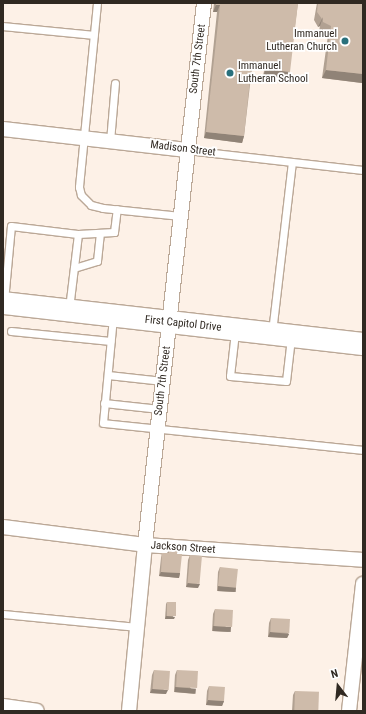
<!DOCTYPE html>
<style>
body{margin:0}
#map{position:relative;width:366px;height:714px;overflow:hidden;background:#fdf1e7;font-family:"Roboto Condensed",sans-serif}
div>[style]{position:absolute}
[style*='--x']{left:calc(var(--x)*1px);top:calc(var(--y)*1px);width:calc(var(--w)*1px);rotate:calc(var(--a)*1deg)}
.roads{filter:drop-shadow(1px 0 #bba897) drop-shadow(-1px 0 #bba897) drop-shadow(0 1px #bba897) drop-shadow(0 -1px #bba897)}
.lane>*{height:7px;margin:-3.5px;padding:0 3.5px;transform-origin:3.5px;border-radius:3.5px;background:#fff}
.street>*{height:14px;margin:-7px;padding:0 7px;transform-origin:7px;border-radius:7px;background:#fff}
.primary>*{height:22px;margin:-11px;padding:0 11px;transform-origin:11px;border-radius:11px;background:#fff}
.wall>*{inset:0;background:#b1a192}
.shaded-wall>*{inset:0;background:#908377;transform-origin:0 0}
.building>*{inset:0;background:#cebbaa;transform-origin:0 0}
.dots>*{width:11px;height:11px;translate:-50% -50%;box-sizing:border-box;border:2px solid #fff;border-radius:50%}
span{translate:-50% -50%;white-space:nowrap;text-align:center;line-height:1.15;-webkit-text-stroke:3.5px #fff;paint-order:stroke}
.poi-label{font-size:11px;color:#302922}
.right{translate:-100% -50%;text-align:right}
.left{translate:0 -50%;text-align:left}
.street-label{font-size:11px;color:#302922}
.frame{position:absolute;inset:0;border:4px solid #302922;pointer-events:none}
.north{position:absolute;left:318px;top:666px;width:40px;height:40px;-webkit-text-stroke:3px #fff;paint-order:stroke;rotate:344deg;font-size:11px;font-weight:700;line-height:16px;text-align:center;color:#302922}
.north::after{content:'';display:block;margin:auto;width:14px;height:18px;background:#302922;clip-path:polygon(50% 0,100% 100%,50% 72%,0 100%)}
</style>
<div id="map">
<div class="roads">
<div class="lane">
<i style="--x:97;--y:3;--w:185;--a:95.6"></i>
<i style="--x:79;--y:187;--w:8;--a:76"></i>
<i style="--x:81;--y:195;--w:14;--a:45"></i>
<i style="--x:91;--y:205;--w:12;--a:14"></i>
<i style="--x:103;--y:208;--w:78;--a:5.9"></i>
<i style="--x:3;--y:26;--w:91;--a:5.6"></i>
<i style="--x:110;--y:141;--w:58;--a:-85.1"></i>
<i style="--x:187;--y:150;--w:177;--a:6.5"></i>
<i style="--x:78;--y:234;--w:36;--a:-3"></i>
<i style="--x:114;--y:232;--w:23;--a:-83"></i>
<i style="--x:74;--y:268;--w:24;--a:-17"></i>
<i style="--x:97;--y:261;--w:28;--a:-84"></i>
<i style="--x:4;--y:301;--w:75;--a:-84.7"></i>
<i style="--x:11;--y:226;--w:67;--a:6.8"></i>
<i style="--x:78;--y:234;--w:75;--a:96.9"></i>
<i style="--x:113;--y:317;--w:106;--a:95.4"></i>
<i style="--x:103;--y:423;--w:261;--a:5.9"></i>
<i style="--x:11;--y:331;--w:100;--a:5.8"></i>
<i style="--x:235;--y:332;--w:44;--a:96.5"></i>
<i style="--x:230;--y:376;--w:56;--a:5.1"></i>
<i style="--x:286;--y:381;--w:43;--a:-83.4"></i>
<i style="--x:272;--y:332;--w:171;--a:-83.3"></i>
<i style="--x:108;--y:375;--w:55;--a:6.2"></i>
<i style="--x:104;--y:403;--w:56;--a:6.1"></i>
<i style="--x:3;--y:614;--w:135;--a:5.5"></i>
</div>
<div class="street">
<i style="--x:3;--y:129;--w:185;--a:6.5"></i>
<i style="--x:3;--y:527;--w:143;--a:7.2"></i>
<i style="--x:145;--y:545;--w:219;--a:3.9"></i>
<i style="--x:3;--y:706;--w:34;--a:8"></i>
<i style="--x:129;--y:711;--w:167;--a:-84.5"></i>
<i style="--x:145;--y:545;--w:545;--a:-83.79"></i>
<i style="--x:349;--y:711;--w:128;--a:-83.7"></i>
</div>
<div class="primary">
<i style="--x:3;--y:303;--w:362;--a:6.5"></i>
</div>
</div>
<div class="wall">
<i style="clip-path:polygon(214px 3px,298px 3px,288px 78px,263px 76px,264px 71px,252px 68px,244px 136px,242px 143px,204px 138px,217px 12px,213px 12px)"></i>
<i style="clip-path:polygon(317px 3px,363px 3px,362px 83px,322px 78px,328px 35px,319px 31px,320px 26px,318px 27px,314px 20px)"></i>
<i style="clip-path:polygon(169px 550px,177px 554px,180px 573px,179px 578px,159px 576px,161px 558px,162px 553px,167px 553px)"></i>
<i style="clip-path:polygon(190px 555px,198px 588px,186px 587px,188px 560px)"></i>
<i style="clip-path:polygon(220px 567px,236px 587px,234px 592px,217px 591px,218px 572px)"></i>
<i style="clip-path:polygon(167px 602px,174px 619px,165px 619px,166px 604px)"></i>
<i style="clip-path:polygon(215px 609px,229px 632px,212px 631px,213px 614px)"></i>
<i style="clip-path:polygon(271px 618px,289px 634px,287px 638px,268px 637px,269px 623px)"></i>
<i style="clip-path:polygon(154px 670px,166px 694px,150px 693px,152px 675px)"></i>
<i style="clip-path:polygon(177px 670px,195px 694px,174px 692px,175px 675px)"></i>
<i style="clip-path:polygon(209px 686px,224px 701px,222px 706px,206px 705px,207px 691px)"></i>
<i style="clip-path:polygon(295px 691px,318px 711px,292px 711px,293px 695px)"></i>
</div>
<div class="shaded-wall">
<i style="clip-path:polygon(216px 5px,220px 5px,217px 12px,213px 12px)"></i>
<i style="clip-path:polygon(323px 17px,320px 26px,318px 27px)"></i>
<i style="clip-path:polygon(266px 69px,290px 72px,288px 78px,263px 76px)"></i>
<i style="clip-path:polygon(326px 70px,363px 74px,363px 79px,362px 83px,322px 78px)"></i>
<i style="clip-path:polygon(206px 132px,244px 136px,242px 143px,204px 138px)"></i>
<i style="clip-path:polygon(161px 572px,180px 573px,179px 578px,159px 576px)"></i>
<i style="clip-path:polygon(188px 583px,200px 584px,198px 588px,186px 587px)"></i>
<i style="left:218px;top:586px;width:18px;height:5px;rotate:3deg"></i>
<i style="clip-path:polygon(166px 616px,175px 617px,174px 619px,165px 619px)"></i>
<i style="left:213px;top:626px;width:18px;height:5px;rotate:3deg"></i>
<i style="clip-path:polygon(270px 632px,289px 634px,287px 638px,268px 637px)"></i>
<i style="left:175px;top:687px;width:21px;height:5px;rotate:5deg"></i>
<i style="clip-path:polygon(152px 689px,168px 690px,166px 694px,150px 693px)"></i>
<i style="clip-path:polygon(208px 700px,224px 701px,222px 706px,206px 705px)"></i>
</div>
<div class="building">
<i style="clip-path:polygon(216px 3px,298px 3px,290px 72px,266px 69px,266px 64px,252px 61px,244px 136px,206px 132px,220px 5px,216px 5px)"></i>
<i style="clip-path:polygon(318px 3px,363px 3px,363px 74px,326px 70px,331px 26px,323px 22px,323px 17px,322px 19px,317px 12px)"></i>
<i style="clip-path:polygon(169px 550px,178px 550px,177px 554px,182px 554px,180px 573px,161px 572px,162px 553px,169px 553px)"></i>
<i style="left:190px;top:555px;width:12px;height:28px;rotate:5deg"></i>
<i style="left:220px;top:567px;width:18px;height:19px;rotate:6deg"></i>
<i style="left:167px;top:602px;width:9px;height:14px"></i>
<i style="left:215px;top:609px;width:18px;height:17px;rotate:3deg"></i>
<i style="left:271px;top:618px;width:19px;height:14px;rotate:3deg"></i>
<i style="left:154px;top:670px;width:16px;height:19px;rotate:4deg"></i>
<i style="left:177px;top:670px;width:21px;height:17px;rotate:3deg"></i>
<i style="left:209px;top:686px;width:16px;height:14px;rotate:4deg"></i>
<i style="left:295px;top:691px;width:24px;height:20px;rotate:2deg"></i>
</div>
<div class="dots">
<i style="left:345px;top:41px;background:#29707c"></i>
<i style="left:230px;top:73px;background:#29707c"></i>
</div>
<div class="poi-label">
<span class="right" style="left:337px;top:41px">Immanuel<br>Lutheran Church</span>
<span class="left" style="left:238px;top:73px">Immanuel<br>Lutheran School</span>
</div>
<div class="street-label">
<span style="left:198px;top:59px;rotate:-83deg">South 7th Street</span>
<span style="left:183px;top:149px;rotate:7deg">Madison Street</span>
<span style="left:183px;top:324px;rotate:6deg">First Capitol Drive</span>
<span style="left:163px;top:381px;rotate:-83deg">South 7th Street</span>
<span style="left:183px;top:548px;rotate:4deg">Jackson Street</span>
</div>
<div class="frame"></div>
<div class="north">N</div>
</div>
